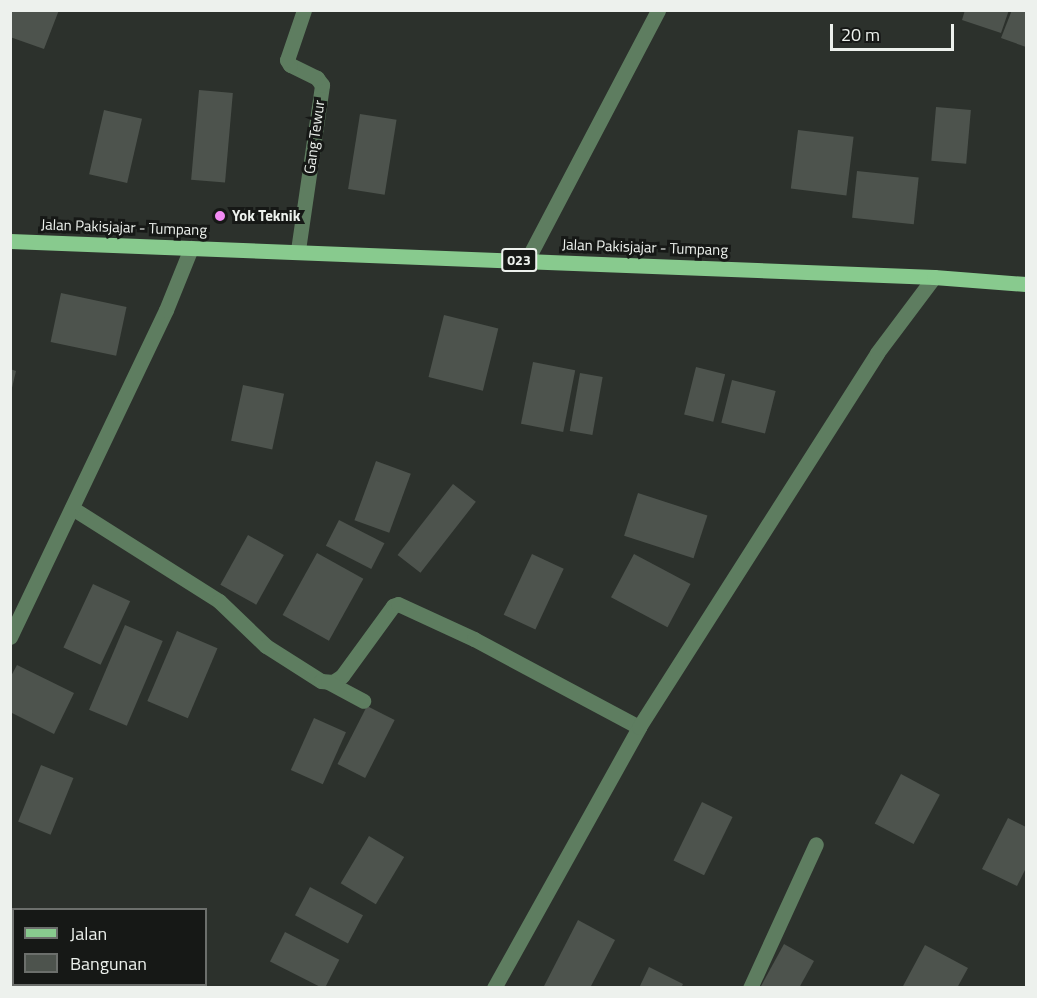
<!DOCTYPE html>
<style>
body{margin:0}
#map{position:relative;width:1037px;height:998px;overflow:hidden;background:#2c312c;font-family:"Titillium Web",sans-serif}
div>[style]{position:absolute}
[style*='--x']{left:calc(var(--x)*1px);top:calc(var(--y)*1px);width:calc(var(--w)*1px);rotate:calc(var(--a)*1deg)}
.building>*{inset:0;background:#4d534d;transform-origin:0 0}
.minor>*{height:15px;margin:-7.5px;padding:0 7.5px;transform-origin:7.5px;border-radius:7.5px;background:#5e7d60}
.major>*{height:15px;margin:-7.5px;padding:0 7.5px;transform-origin:7.5px;border-radius:7.5px;background:#88ca8e}
.dots>*{width:16px;height:16px;translate:-50% -50%;box-sizing:border-box;border:3px solid #161816;border-radius:50%}
span{translate:-50% -50%;white-space:nowrap;text-align:center;line-height:1.15;-webkit-text-stroke:6px #161816;paint-order:stroke}
.shield-label span{padding:2px 4px;background:#161816;border:2px solid;border-radius:4px;-webkit-text-stroke-width:0}
.shield-label{font-size:14px;color:#edf1ed;font-weight:700}
.street-label{font-size:15px;color:#edf1ed}
.poi-label{font-size:15px;color:#edf1ed;font-weight:700}
.left{translate:0 -50%;text-align:left}
.frame{position:absolute;inset:0;border:12px solid #edf1ed;pointer-events:none}
.legend{position:absolute;left:12px;top:908px;width:195px;height:78px;box-sizing:border-box;background:#161816;border:2px solid #6c6f6c;margin:0;padding:8px 10px;list-style:none;font-size:18px;color:#edf1ed}
.legend li{display:flex;align-items:center;gap:12px;height:30px}
.legend b{width:30px;border:2px solid #6c6f6c}
.scale{position:absolute;left:830px;top:24px;width:124px;height:27px;box-sizing:border-box;border:3px solid #edf1ed;border-top:0;padding-left:8px;font-size:18px;line-height:21px;white-space:nowrap;color:#edf1ed;-webkit-text-stroke:4px #161816;paint-order:stroke}
</style>
<div id="map">
<div class="building">
<i style="clip-path:polygon(11px 10px,59px 10px,44px 49px,10px 37px)"></i>
<i style="clip-path:polygon(965px 10px,1009px 10px,1001px 33px,962px 20px)"></i>
<i style="clip-path:polygon(1012px 10px,1026px 10px,1026px 47px,1001px 38px)"></i>
<i style="left:199px;top:90px;width:34px;height:90px;rotate:5deg"></i>
<i style="left:936px;top:107px;width:35px;height:54px;rotate:5deg"></i>
<i style="left:104px;top:110px;width:39px;height:66px;rotate:13deg"></i>
<i style="left:360px;top:114px;width:37px;height:76px;rotate:9deg"></i>
<i style="left:798px;top:130px;width:56px;height:59px;rotate:7deg"></i>
<i style="left:857px;top:171px;width:62px;height:47px;rotate:6deg"></i>
<i style="left:61px;top:293px;width:67px;height:50px;rotate:12deg"></i>
<i style="left:444px;top:315px;width:56px;height:64px;rotate:14deg"></i>
<i style="left:533px;top:362px;width:43px;height:63px;rotate:11deg"></i>
<i style="left:696px;top:367px;width:30px;height:49px;rotate:14deg"></i>
<i style="clip-path:polygon(10px 369px,16px 371px,11px 392px,10px 392px)"></i>
<i style="left:580px;top:373px;width:23px;height:59px;rotate:10deg"></i>
<i style="left:732px;top:380px;width:45px;height:44px;rotate:14deg"></i>
<i style="left:243px;top:385px;width:42px;height:57px;rotate:12deg"></i>
<i style="left:376px;top:461px;width:37px;height:63px;rotate:20deg"></i>
<i style="left:453px;top:484px;width:29px;height:90px;rotate:38deg"></i>
<i style="left:638px;top:493px;width:73px;height:45px;rotate:18deg"></i>
<i style="left:339px;top:520px;width:51px;height:29px;rotate:27deg"></i>
<i style="left:248px;top:535px;width:41px;height:57px;rotate:29deg"></i>
<i style="left:317px;top:553px;width:53px;height:71px;rotate:29deg"></i>
<i style="left:532px;top:554px;width:35px;height:67px;rotate:25deg"></i>
<i style="left:634px;top:554px;width:64px;height:49px;rotate:28deg"></i>
<i style="left:93px;top:584px;width:41px;height:70px;rotate:25deg"></i>
<i style="left:125px;top:625px;width:41px;height:92px;rotate:23deg"></i>
<i style="left:177px;top:631px;width:44px;height:76px;rotate:23deg"></i>
<i style="clip-path:polygon(17px 665px,74px 693px,54px 734px,10px 712px,10px 678px)"></i>
<i style="left:367px;top:706px;width:31px;height:65px;rotate:27deg"></i>
<i style="left:314px;top:718px;width:35px;height:57px;rotate:24deg"></i>
<i style="left:41px;top:765px;width:35px;height:61px;rotate:22deg"></i>
<i style="left:901px;top:774px;width:44px;height:56px;rotate:28deg"></i>
<i style="left:702px;top:802px;width:34px;height:65px;rotate:26deg"></i>
<i style="clip-path:polygon(1008px 818px,1026px 827px,1026px 868px,1017px 886px,982px 869px)"></i>
<i style="left:369px;top:836px;width:41px;height:55px;rotate:31deg"></i>
<i style="left:310px;top:887px;width:60px;height:32px;rotate:28deg"></i>
<i style="clip-path:polygon(578px 920px,615px 940px,590px 988px,543px 988px)"></i>
<i style="left:285px;top:932px;width:61px;height:33px;rotate:27deg"></i>
<i style="clip-path:polygon(784px 944px,814px 961px,799px 988px,760px 988px)"></i>
<i style="clip-path:polygon(925px 945px,968px 968px,957px 988px,902px 988px)"></i>
<i style="clip-path:polygon(649px 967px,683px 984px,681px 988px,639px 988px)"></i>
</div>
<div class="minor">
<i style="--x:298;--y:250;--w:167;--a:-81.7"></i>
<i style="--x:322;--y:85;--w:9;--a:-126"></i>
<i style="--x:317;--y:78;--w:30;--a:-154"></i>
<i style="--x:290;--y:65;--w:6;--a:-121"></i>
<i style="--x:287;--y:60;--w:53;--a:-71.2"></i>
<i style="--x:527;--y:260;--w:282;--a:-62.3"></i>
<i style="--x:72;--y:508;--w:174;--a:32.3"></i>
<i style="--x:219;--y:601;--w:65;--a:43.8"></i>
<i style="--x:266;--y:646;--w:65;--a:32.5"></i>
<i style="--x:321;--y:681;--w:12;--a:5"></i>
<i style="--x:333;--y:682;--w:11;--a:-34"></i>
<i style="--x:342;--y:676;--w:87;--a:-53.9"></i>
<i style="--x:393;--y:606;--w:5;--a:-22"></i>
<i style="--x:398;--y:604;--w:84;--a:24.7"></i>
<i style="--x:474;--y:639;--w:187;--a:28.1"></i>
<i style="--x:10;--y:637;--w:362;--a:-64.5"></i>
<i style="--x:166;--y:310;--w:67;--a:-68"></i>
<i style="--x:328;--y:682;--w:40;--a:28"></i>
<i style="--x:10;--y:915;--w:4;--a:27"></i>
<i style="--x:38;--y:988;--w:4;--a:-63"></i>
<i style="--x:494;--y:988;--w:299;--a:-60.9"></i>
<i style="--x:639;--y:727;--w:443;--a:-57.5"></i>
<i style="--x:877;--y:353;--w:95;--a:-53.1"></i>
<i style="--x:750;--y:988;--w:158;--a:-65.4"></i>
</div>
<div class="major">
<i style="--x:10;--y:241;--w:925;--a:2.23"></i>
<i style="--x:934;--y:277;--w:92;--a:4.4"></i>
</div>
<div class="dots">
<i style="left:220px;top:216px;background:#f28af3"></i>
</div>
<div class="shield-label">
<span style="left:519px;top:260px">023</span>
</div>
<div class="street-label">
<span style="left:314px;top:137px;rotate:-82deg">Gang Tewur</span>
<span style="left:124px;top:227px;rotate:2deg">Jalan Pakisjajar - Tumpang</span>
<span style="left:645px;top:247px;rotate:2deg">Jalan Pakisjajar - Tumpang</span>
</div>
<div class="poi-label">
<span class="left" style="left:232px;top:216px">Yok Teknik</span>
</div>
<div class="frame"></div>
<ul class="legend">
<li><b style="height:8px;background:#88ca8e"></b>Jalan</li>
<li><b style="height:16px;background:#4d534d"></b>Bangunan</li>
</ul>
<div class="scale">20 m</div>
</div>
